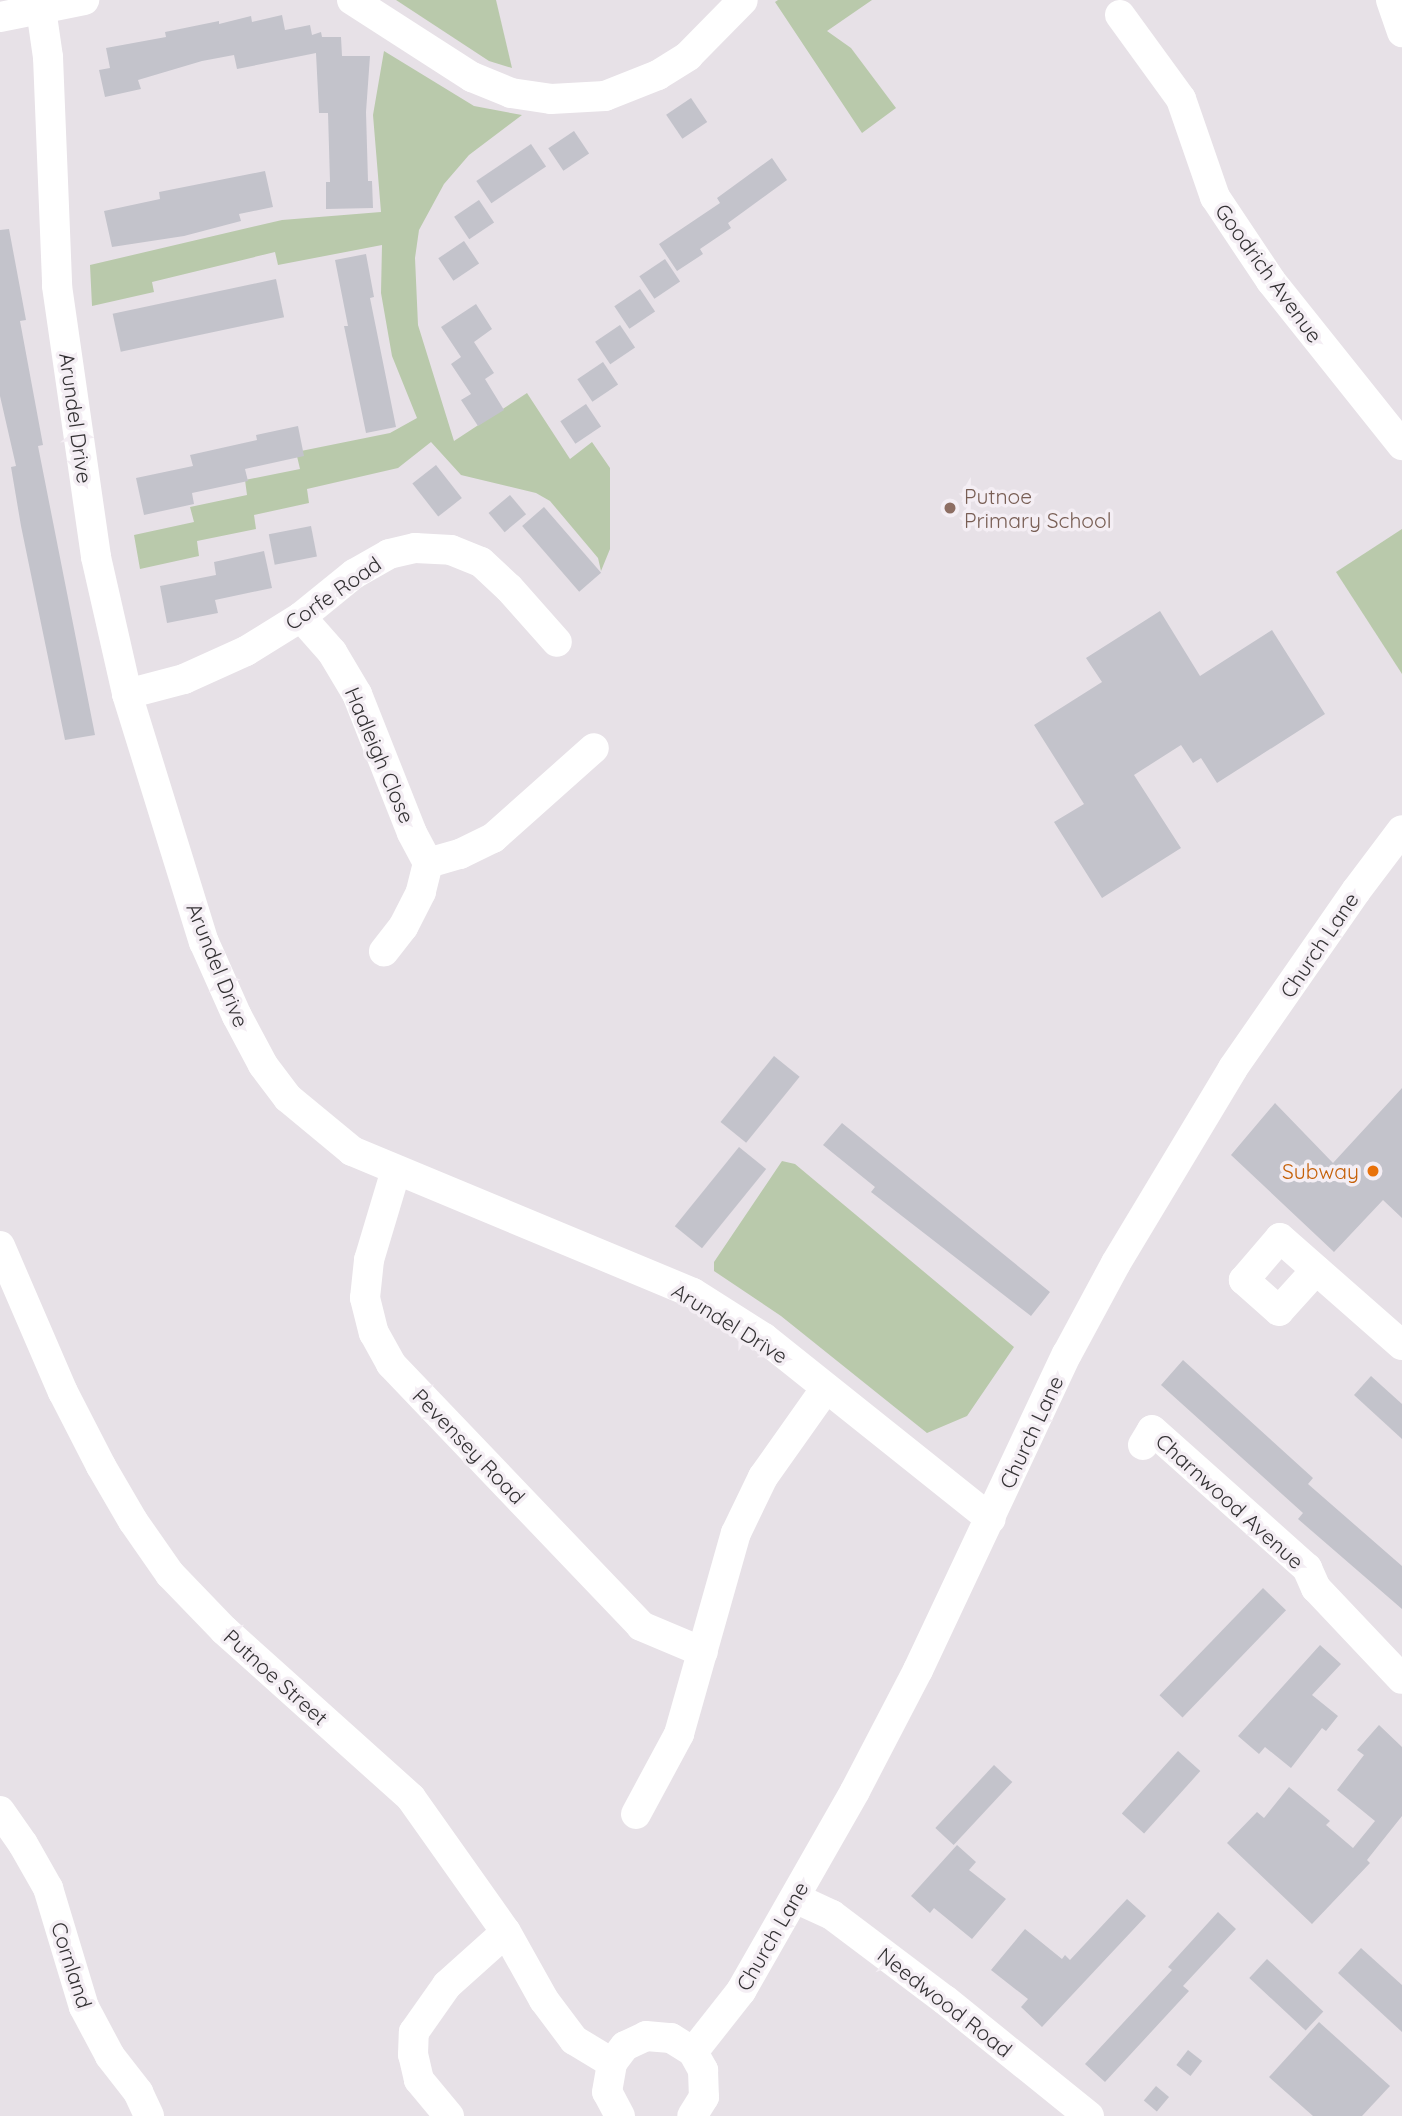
<!DOCTYPE html>
<style>
body{margin:0}
#map{position:relative;width:1402px;height:2116px;overflow:hidden;background:#e7e1e7;font-family:Quicksand,sans-serif}
div>[style]{position:absolute}
[style*='--x']{left:calc(var(--x)*1px);top:calc(var(--y)*1px);width:calc(var(--w)*1px);rotate:calc(var(--a)*1deg)}
.green>*{inset:0;background:#b9c9ab}
.building>*{inset:0;background:#c3c3cb;transform-origin:0 0}
.minor>*{height:30px;margin:-15px;padding:0 15px;transform-origin:15px;border-radius:15px;background:#fff}
.dots>*{width:19px;height:19px;translate:-50% -50%;box-sizing:border-box;border:4px solid #f4eef4;border-radius:50%}
span{translate:-50% -50%;white-space:nowrap;text-align:center;line-height:1.15;-webkit-text-stroke:7px #f4eef4;paint-order:stroke}
.street-label{font-size:21px;color:#343234}
.education-label{font-size:21px;color:#785e54}
.left{translate:0 -50%;text-align:left}
.food-label{font-size:21px;color:#c56008}
.right{translate:-100% -50%;text-align:right}
</style>
<div id="map">
<div class="green">
<div style="clip-path:polygon(396px 0,496px 0,512px 68px,489px 61px)"></div>
<div style="clip-path:polygon(778px 0,872px 0,827px 31px,851px 48px,896px 108px,862px 133px,775px 2px)"></div>
<div style="clip-path:polygon(384px 51px,474px 106px,522px 115px,469px 155px,444px 184px,419px 230px,415px 258px,418px 325px,454px 441px,527px 393px,570px 459px,592px 442px,610px 468px,610px 549px,601px 571px,598px 558px,550px 501px,536px 493px,461px 475px,431px 442px,398px 468px,307px 489px,309px 503px,254px 515px,256px 529px,197px 541px,199px 556px,140px 569px,134px 535px,194px 522px,190px 507px,247px 495px,245px 480px,300px 469px,296px 452px,390px 433px,417px 418px,392px 356px,381px 293px,382px 245px,278px 265px,275px 252px,152px 282px,154px 292px,92px 306px,90px 265px,282px 220px,381px 212px,373px 115px)"></div>
<div style="clip-path:polygon(1402px 529px,1402px 674px,1336px 572px)"></div>
<div style="clip-path:polygon(782px 1161px,795px 1164px,1014px 1347px,967px 1416px,927px 1433px,781px 1316px,714px 1271px,714px 1262px)"></div>
</div>
<div class="building">
<div style="clip-path:polygon(282px 15px,285px 30px,310px 25px,312px 35px,321px 32px,322px 37px,341px 37px,342px 56px,370px 56px,366px 112px,368px 181px,372px 181px,373px 208px,326px 209px,326px 182px,330px 182px,328px 113px,319px 113px,316px 53px,237px 69px,234px 55px,202px 61px,138px 80px,141px 89px,105px 97px,99px 70px,110px 68px,106px 48px,166px 37px,165px 32px,219px 21px,219px 24px,251px 16px,252px 22px)"></div>
<div style="left:691px;top:98px;width:29px;height:30px;rotate:56deg"></div>
<div style="left:574px;top:131px;width:27px;height:31px;rotate:56deg"></div>
<div style="left:531px;top:144px;width:27px;height:66px;rotate:56deg"></div>
<div style="clip-path:polygon(772px 158px,787px 180px,728px 223px,731px 228px,700px 249px,703px 254px,677px 271px,659px 244px,720px 203px,717px 198px)"></div>
<div style="clip-path:polygon(265px 171px,273px 207px,239px 214px,241px 221px,184px 236px,112px 247px,104px 211px,160px 199px,159px 192px)"></div>
<div style="left:479px;top:200px;width:27px;height:30px;rotate:56deg"></div>
<div style="clip-path:polygon(9px 229px,26px 320px,20px 321px,43px 445px,38px 446px,95px 735px,65px 740px,21px 526px,11px 467px,16px 466px,0 396px,0 230px)"></div>
<div style="left:464px;top:241px;width:27px;height:31px;rotate:56deg"></div>
<div style="clip-path:polygon(366px 254px,374px 297px,370px 298px,396px 427px,366px 433px,344px 326px,348px 326px,335px 260px)"></div>
<div style="left:665px;top:259px;width:27px;height:31px;rotate:56deg"></div>
<div style="left:276px;top:279px;width:39px;height:167px;rotate:78deg"></div>
<div style="left:640px;top:289px;width:27px;height:31px;rotate:56deg"></div>
<div style="clip-path:polygon(476px 304px,492px 329px,474px 342px,494px 373px,485px 379px,504px 410px,478px 426px,461px 400px,471px 394px,451px 364px,461px 357px,441px 327px)"></div>
<div style="left:620px;top:325px;width:27px;height:30px;rotate:56deg"></div>
<div style="left:603px;top:362px;width:27px;height:31px;rotate:56deg"></div>
<div style="left:586px;top:404px;width:27px;height:31px;rotate:56deg"></div>
<div style="clip-path:polygon(298px 426px,304px 456px,245px 469px,248px 481px,192px 493px,194px 504px,144px 515px,136px 478px,193px 466px,190px 455px,257px 440px,256px 435px)"></div>
<div style="left:436px;top:465px;width:42px;height:30px;rotate:52deg"></div>
<div style="left:510px;top:495px;width:25px;height:28px;rotate:50deg"></div>
<div style="left:544px;top:507px;width:87px;height:29px;rotate:49deg"></div>
<div style="left:311px;top:526px;width:31px;height:43px;rotate:79deg"></div>
<div style="clip-path:polygon(264px 551px,272px 588px,215px 600px,218px 613px,167px 623px,160px 586px,216px 575px,214px 562px)"></div>
<div style="clip-path:polygon(1160px 611px,1200px 676px,1272px 630px,1325px 714px,1217px 783px,1201px 758px,1193px 763px,1181px 745px,1134px 775px,1181px 848px,1102px 898px,1054px 822px,1084px 804px,1034px 725px,1102px 682px,1086px 658px)"></div>
<div style="left:774px;top:1056px;width:33px;height:85px;rotate:39deg"></div>
<div style="clip-path:polygon(1402px 1088px,1402px 1218px,1383px 1200px,1334px 1252px,1231px 1155px,1275px 1103px,1333px 1163px)"></div>
<div style="clip-path:polygon(842px 1123px,1050px 1292px,1031px 1316px,871px 1192px,875px 1187px,823px 1145px)"></div>
<div style="left:739px;top:1147px;width:35px;height:102px;rotate:39deg"></div>
<div style="clip-path:polygon(1183px 1360px,1313px 1478px,1308px 1484px,1402px 1566px,1402px 1609px,1298px 1519px,1303px 1513px,1161px 1385px)"></div>
<div style="clip-path:polygon(1371px 1376px,1402px 1404px,1402px 1439px,1354px 1395px)"></div>
<div style="left:1263px;top:1588px;width:32px;height:149px;rotate:44deg"></div>
<div style="clip-path:polygon(1320px 1645px,1341px 1664px,1312px 1695px,1338px 1716px,1326px 1731px,1322px 1728px,1291px 1768px,1265px 1747px,1259px 1754px,1238px 1736px)"></div>
<div style="clip-path:polygon(1379px 1725px,1402px 1747px,1402px 1816px,1367px 1860px,1370px 1863px,1312px 1924px,1227px 1843px,1257px 1812px,1264px 1818px,1289px 1787px,1330px 1821px,1326px 1825px,1353px 1848px,1375px 1821px,1337px 1790px,1364px 1755px,1357px 1750px)"></div>
<div style="left:1178px;top:1751px;width:30px;height:84px;rotate:42deg"></div>
<div style="left:994px;top:1765px;width:25px;height:86px;rotate:43deg"></div>
<div style="clip-path:polygon(957px 1845px,976px 1862px,969px 1870px,1006px 1899px,972px 1939px,934px 1908px,930px 1913px,911px 1896px)"></div>
<div style="clip-path:polygon(1127px 1899px,1146px 1916px,1042px 2027px,1021px 2007px,1028px 1999px,991px 1970px,1025px 1929px,1062px 1959px,1065px 1955px,1070px 1960px)"></div>
<div style="clip-path:polygon(1218px 1912px,1236px 1929px,1183px 1986px,1189px 1991px,1105px 2082px,1085px 2064px,1172px 1970px,1168px 1967px)"></div>
<div style="clip-path:polygon(1361px 1948px,1402px 1985px,1402px 2032px,1338px 1973px)"></div>
<div style="left:1267px;top:1959px;width:77px;height:26px;rotate:43deg"></div>
<div style="clip-path:polygon(1319px 2022px,1390px 2086px,1362px 2116px,1313px 2116px,1269px 2077px)"></div>
<div style="left:1188px;top:2050px;width:18px;height:19px;rotate:38deg"></div>
<div style="left:1156px;top:2086px;width:17px;height:19px;rotate:40deg"></div>
</div>
<div class="minor">
<div style="--x:352;--y:0;--w:143;--a:32.7"></div>
<div style="--x:472;--y:77;--w:42;--a:22.3"></div>
<div style="--x:511;--y:93;--w:40;--a:8.5"></div>
<div style="--x:551;--y:99;--w:54;--a:-3.2"></div>
<div style="--x:605;--y:96;--w:57;--a:-21.6"></div>
<div style="--x:658;--y:75;--w:36;--a:-32"></div>
<div style="--x:688;--y:56;--w:78;--a:-45.5"></div>
<div style="--x:1391;--y:0;--w:34;--a:71"></div>
<div style="--x:41;--y:9;--w:49;--a:81.7"></div>
<div style="--x:48;--y:57;--w:229;--a:87.7"></div>
<div style="--x:57;--y:286;--w:274;--a:81.8"></div>
<div style="--x:96;--y:557;--w:140;--a:77.2"></div>
<div style="--x:127;--y:694;--w:260;--a:72.8"></div>
<div style="--x:204;--y:942;--w:81;--a:66"></div>
<div style="--x:237;--y:1016;--w:55;--a:62"></div>
<div style="--x:263;--y:1065;--w:41;--a:52.9"></div>
<div style="--x:288;--y:1098;--w:83;--a:39.6"></div>
<div style="--x:352;--y:1151;--w:369;--a:22.6"></div>
<div style="--x:693;--y:1293;--w:84;--a:32.4"></div>
<div style="--x:764;--y:1338;--w:290;--a:38.6"></div>
<div style="--x:1120;--y:15;--w:104;--a:54"></div>
<div style="--x:1181;--y:99;--w:104;--a:70.9"></div>
<div style="--x:1215;--y:197;--w:101;--a:56.3"></div>
<div style="--x:1271;--y:281;--w:210;--a:51.4"></div>
<div style="--x:0;--y:17;--w:86;--a:-11.4"></div>
<div style="--x:301;--y:617;--w:47;--a:48.5"></div>
<div style="--x:332;--y:652;--w:49;--a:59.2"></div>
<div style="--x:357;--y:694;--w:149;--a:68.4"></div>
<div style="--x:412;--y:833;--w:34;--a:62"></div>
<div style="--x:428;--y:863;--w:30;--a:104"></div>
<div style="--x:421;--y:892;--w:39;--a:117"></div>
<div style="--x:403;--y:927;--w:31;--a:128"></div>
<div style="--x:127;--y:694;--w:59;--a:-14.7"></div>
<div style="--x:184;--y:679;--w:68;--a:-24.3"></div>
<div style="--x:246;--y:651;--w:65;--a:-31.7"></div>
<div style="--x:301;--y:617;--w:68;--a:-39.1"></div>
<div style="--x:354;--y:574;--w:40;--a:-29.7"></div>
<div style="--x:389;--y:554;--w:27;--a:-13"></div>
<div style="--x:415;--y:548;--w:36;--a:3"></div>
<div style="--x:451;--y:550;--w:32;--a:22"></div>
<div style="--x:481;--y:562;--w:38;--a:43"></div>
<div style="--x:509;--y:588;--w:72;--a:48.4"></div>
<div style="--x:428;--y:863;--w:33;--a:-16"></div>
<div style="--x:460;--y:854;--w:37;--a:-26"></div>
<div style="--x:493;--y:838;--w:135;--a:-41.7"></div>
<div style="--x:396;--y:1170;--w:94;--a:106.7"></div>
<div style="--x:369;--y:1260;--w:38;--a:96"></div>
<div style="--x:365;--y:1298;--w:36;--a:76"></div>
<div style="--x:374;--y:1333;--w:35;--a:61"></div>
<div style="--x:391;--y:1364;--w:362;--a:46.3"></div>
<div style="--x:641;--y:1626;--w:67;--a:22.8"></div>
<div style="--x:0;--y:1246;--w:159;--a:66.7"></div>
<div style="--x:63;--y:1392;--w:83;--a:62.8"></div>
<div style="--x:101;--y:1466;--w:64;--a:59.8"></div>
<div style="--x:133;--y:1521;--w:65;--a:55.1"></div>
<div style="--x:170;--y:1574;--w:78;--a:46"></div>
<div style="--x:224;--y:1630;--w:251;--a:41.9"></div>
<div style="--x:411;--y:1798;--w:164;--a:54.7"></div>
<div style="--x:506;--y:1932;--w:78;--a:60.8"></div>
<div style="--x:544;--y:2000;--w:50;--a:53.1"></div>
<div style="--x:574;--y:2040;--w:44;--a:31.2"></div>
<div style="--x:1316;--y:1270;--w:55;--a:132.1"></div>
<div style="--x:1279;--y:1311;--w:47;--a:-138.5"></div>
<div style="--x:1244;--y:1280;--w:55;--a:-49.4"></div>
<div style="--x:1280;--y:1238;--w:162;--a:41.3"></div>
<div style="--x:1143;--y:1445;--w:17;--a:-59"></div>
<div style="--x:1152;--y:1430;--w:208;--a:41.7"></div>
<div style="--x:1307;--y:1568;--w:22;--a:66"></div>
<div style="--x:1316;--y:1588;--w:125;--a:46.6"></div>
<div style="--x:0;--y:1811;--w:40;--a:55.1"></div>
<div style="--x:23;--y:1844;--w:51;--a:60.4"></div>
<div style="--x:48;--y:1888;--w:124;--a:73.2"></div>
<div style="--x:84;--y:2007;--w:55;--a:62"></div>
<div style="--x:110;--y:2056;--w:46;--a:52.1"></div>
<div style="--x:138;--y:2092;--w:26;--a:65"></div>
<div style="--x:636;--y:1814;--w:91;--a:-61.7"></div>
<div style="--x:679;--y:1734;--w:209;--a:-74.2"></div>
<div style="--x:736;--y:1533;--w:62;--a:-64.3"></div>
<div style="--x:763;--y:1477;--w:109;--a:-54.7"></div>
<div style="--x:795;--y:1898;--w:41;--a:24.7"></div>
<div style="--x:832;--y:1915;--w:141;--a:37"></div>
<div style="--x:945;--y:2000;--w:185;--a:38.9"></div>
<div style="--x:693;--y:2052;--w:78;--a:-51.8"></div>
<div style="--x:741;--y:1991;--w:230;--a:-60.3"></div>
<div style="--x:855;--y:1791;--w:136;--a:-62.5"></div>
<div style="--x:918;--y:1670;--w:349;--a:-64.8"></div>
<div style="--x:1067;--y:1354;--w:103;--a:-61.7"></div>
<div style="--x:1116;--y:1263;--w:227;--a:-59"></div>
<div style="--x:1233;--y:1068;--w:216;--a:-55.2"></div>
<div style="--x:1356;--y:891;--w:76;--a:-53"></div>
<div style="--x:449;--y:2116;--w:47;--a:-129.8"></div>
<div style="--x:419;--y:2080;--w:26;--a:-103"></div>
<div style="--x:413;--y:2055;--w:23;--a:-88"></div>
<div style="--x:414;--y:2032;--w:57;--a:-54.9"></div>
<div style="--x:447;--y:1985;--w:79;--a:-41.9"></div>
<div style="--x:620;--y:2116;--w:27;--a:-118"></div>
<div style="--x:607;--y:2092;--w:29;--a:-80"></div>
<div style="--x:612;--y:2063;--w:21;--a:-53"></div>
<div style="--x:625;--y:2046;--w:23;--a:-25"></div>
<div style="--x:646;--y:2036;--w:25;--a:5"></div>
<div style="--x:671;--y:2038;--w:26;--a:32"></div>
<div style="--x:693;--y:2052;--w:21;--a:61"></div>
<div style="--x:703;--y:2070;--w:27;--a:88"></div>
<div style="--x:704;--y:2097;--w:22;--a:122"></div>
</div>
<div class="dots">
<div style="left:950px;top:508px;background:#8d6e63"></div>
<div style="left:1373px;top:1171px;background:#e8710a"></div>
</div>
<div class="street-label">
<span style="left:1269px;top:273px;rotate:54deg">Goodrich Avenue</span>
<span style="left:76px;top:418px;rotate:82deg">Arundel Drive</span>
<span style="left:333px;top:593px;rotate:-35deg">Corfe Road</span>
<span style="left:380px;top:755px;rotate:67deg">Hadleigh Close</span>
<span style="left:1319px;top:945px;rotate:-56deg">Church Lane</span>
<span style="left:218px;top:965px;rotate:68deg">Arundel Drive</span>
<span style="left:730px;top:1323px;rotate:32deg">Arundel Drive</span>
<span style="left:1031px;top:1432px;rotate:-65deg">Church Lane</span>
<span style="left:469px;top:1446px;rotate:46deg">Pevensey Road</span>
<span style="left:1230px;top:1501px;rotate:42deg">Charnwood Avenue</span>
<span style="left:276px;top:1677px;rotate:42deg">Putnoe Street</span>
<span style="left:772px;top:1936px;rotate:-60deg">Church Lane</span>
<span style="left:72px;top:1965px;rotate:72deg">Cornland</span>
<span style="left:945px;top:2002px;rotate:38deg">Needwood Road</span>
</div>
<div class="education-label">
<span class="left" style="left:964px;top:508px">Putnoe<br>Primary School</span>
</div>
<div class="food-label">
<span class="right" style="left:1359px;top:1171px">Subway</span>
</div>
</div>
